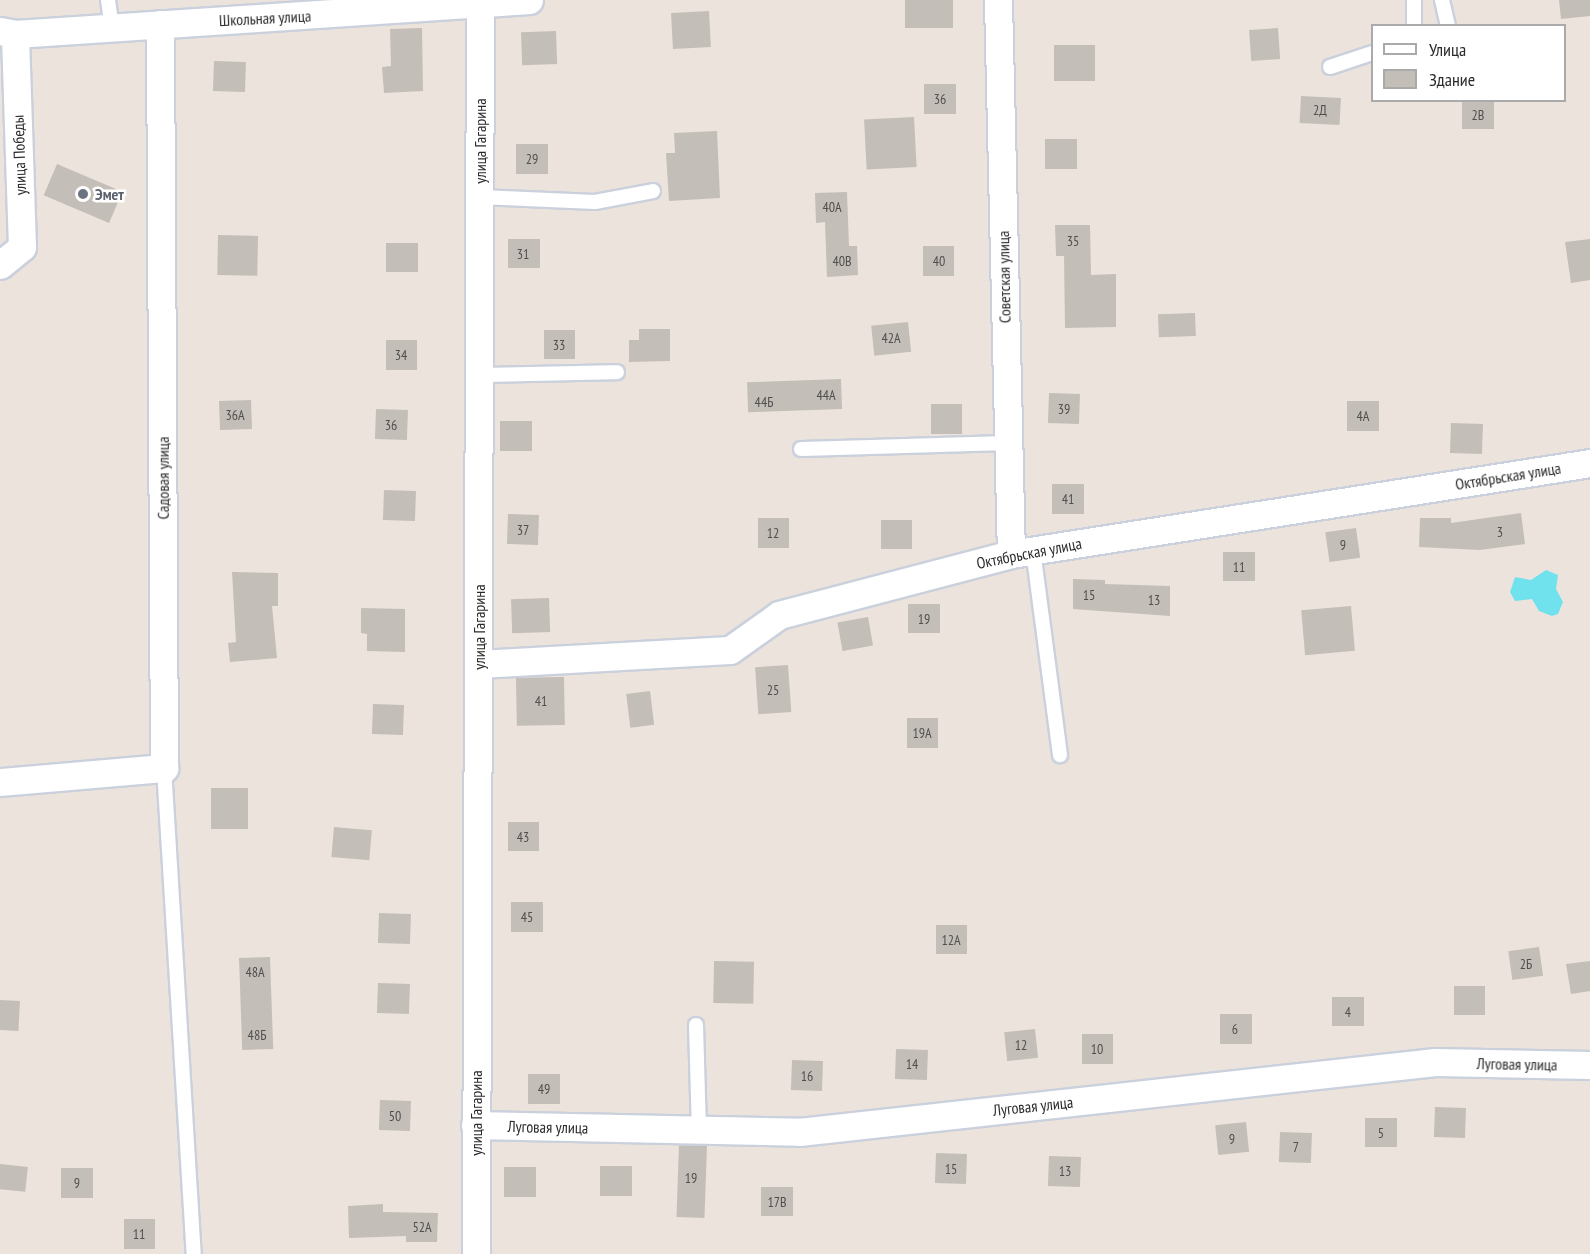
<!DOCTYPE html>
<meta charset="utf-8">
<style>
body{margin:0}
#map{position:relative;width:1590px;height:1254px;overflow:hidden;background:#ece3dc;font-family:"PT Sans Narrow",sans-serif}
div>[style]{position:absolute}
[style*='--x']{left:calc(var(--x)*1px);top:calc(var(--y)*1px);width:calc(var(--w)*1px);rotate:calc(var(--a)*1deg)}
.water>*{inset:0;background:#70e2ee}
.building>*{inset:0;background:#c4beb8;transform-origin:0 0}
.roads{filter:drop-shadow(2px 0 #cad1dc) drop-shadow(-2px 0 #cad1dc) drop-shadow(0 2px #cad1dc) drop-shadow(0 -2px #cad1dc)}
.lane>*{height:14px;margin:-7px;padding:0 7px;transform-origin:7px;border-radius:7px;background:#fff}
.street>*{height:27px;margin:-13.5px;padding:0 13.5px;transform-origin:13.5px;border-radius:13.5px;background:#fff}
.dots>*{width:16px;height:16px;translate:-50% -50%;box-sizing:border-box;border:3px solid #fff;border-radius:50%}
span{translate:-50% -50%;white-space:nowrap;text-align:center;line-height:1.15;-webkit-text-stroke:5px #fff;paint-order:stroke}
.number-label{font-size:14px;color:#504f4e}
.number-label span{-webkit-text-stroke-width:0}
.street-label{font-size:16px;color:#2a2a2a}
.worship-label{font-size:16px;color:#5b616d;font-weight:700}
.left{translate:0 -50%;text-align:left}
.legend{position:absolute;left:1371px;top:24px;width:195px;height:78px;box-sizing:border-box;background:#fff;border:2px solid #aaa;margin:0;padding:8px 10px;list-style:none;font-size:18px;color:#2a2a2a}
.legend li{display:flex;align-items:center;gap:12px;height:30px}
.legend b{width:30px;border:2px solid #aaa}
</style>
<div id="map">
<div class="water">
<div style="clip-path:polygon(1546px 570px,1558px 575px,1556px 589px,1563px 602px,1558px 614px,1552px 616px,1539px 611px,1532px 599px,1515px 601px,1510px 592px,1515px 577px,1531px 580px)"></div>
</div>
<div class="building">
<div style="left:905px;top:0;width:48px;height:28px"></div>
<div style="clip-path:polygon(1559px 0,1590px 0,1590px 16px,1561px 19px)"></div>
<div style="left:709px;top:11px;width:36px;height:38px;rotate:87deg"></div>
<div style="clip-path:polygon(422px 28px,423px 91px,384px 93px,382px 67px,391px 66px,390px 29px)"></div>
<div style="left:1278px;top:28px;width:31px;height:29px;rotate:86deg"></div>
<div style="left:556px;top:31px;width:33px;height:35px;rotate:88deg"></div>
<div style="left:1095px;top:45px;width:36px;height:41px;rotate:90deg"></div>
<div style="left:214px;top:61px;width:32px;height:30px;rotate:2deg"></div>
<div style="left:924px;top:84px;width:32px;height:30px"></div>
<div style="left:1301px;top:96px;width:40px;height:27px;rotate:3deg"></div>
<div style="left:1462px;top:100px;width:32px;height:29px"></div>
<div style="left:914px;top:117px;width:50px;height:50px;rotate:87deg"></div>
<div style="clip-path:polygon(717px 131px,720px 198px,669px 201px,666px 153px,675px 153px,674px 133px)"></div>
<div style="left:1077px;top:139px;width:30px;height:32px;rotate:90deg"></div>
<div style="left:548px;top:144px;width:30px;height:32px;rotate:90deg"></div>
<div style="left:57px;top:164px;width:71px;height:34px;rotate:23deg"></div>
<div style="clip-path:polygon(847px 192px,849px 246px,857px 246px,858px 275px,827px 277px,825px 222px,816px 223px,815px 193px)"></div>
<div style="clip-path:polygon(1055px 225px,1090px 225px,1091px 275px,1116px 274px,1116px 327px,1065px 328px,1064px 256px,1056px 256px)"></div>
<div style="left:218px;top:235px;width:40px;height:40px;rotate:1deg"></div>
<div style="left:508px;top:239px;width:32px;height:29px"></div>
<div style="clip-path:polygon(1590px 239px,1590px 280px,1571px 283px,1565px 242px)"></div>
<div style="left:386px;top:243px;width:32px;height:29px"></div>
<div style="left:923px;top:246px;width:31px;height:30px"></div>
<div style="left:1195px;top:313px;width:23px;height:37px;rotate:88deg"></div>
<div style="left:908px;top:322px;width:30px;height:37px;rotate:84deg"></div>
<div style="clip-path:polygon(639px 329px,670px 329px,670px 361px,629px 362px,629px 340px,639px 340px)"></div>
<div style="left:544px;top:330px;width:31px;height:29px"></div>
<div style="left:386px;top:340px;width:31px;height:30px"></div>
<div style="left:841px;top:379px;width:30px;height:94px;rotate:88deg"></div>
<div style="left:1049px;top:393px;width:31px;height:30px;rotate:2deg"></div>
<div style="left:251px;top:400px;width:29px;height:32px;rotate:88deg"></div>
<div style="left:1347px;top:401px;width:32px;height:30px"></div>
<div style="left:931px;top:404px;width:31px;height:30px"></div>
<div style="left:376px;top:409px;width:32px;height:30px;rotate:2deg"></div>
<div style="left:500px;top:421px;width:32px;height:30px"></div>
<div style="left:1451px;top:423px;width:32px;height:30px;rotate:2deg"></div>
<div style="left:1052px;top:484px;width:32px;height:30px"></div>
<div style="left:384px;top:490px;width:32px;height:30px;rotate:2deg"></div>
<div style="clip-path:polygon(1521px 513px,1525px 544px,1480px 550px,1419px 547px,1420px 518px,1451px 518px,1451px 523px)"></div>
<div style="left:508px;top:514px;width:31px;height:30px;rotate:2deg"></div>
<div style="left:758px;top:518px;width:31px;height:30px"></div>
<div style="left:881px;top:520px;width:31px;height:29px"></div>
<div style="left:1356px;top:528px;width:30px;height:31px;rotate:82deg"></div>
<div style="left:1223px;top:552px;width:32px;height:29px"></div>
<div style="clip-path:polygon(232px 572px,278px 573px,278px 606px,272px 606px,277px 658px,230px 662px,228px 643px,236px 642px)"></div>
<div style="clip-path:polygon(1073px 579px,1105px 580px,1105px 584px,1170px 586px,1170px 616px,1073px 609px)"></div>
<div style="left:549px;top:598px;width:34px;height:38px;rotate:88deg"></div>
<div style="left:908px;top:604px;width:32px;height:29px"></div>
<div style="left:1351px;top:606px;width:45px;height:50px;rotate:85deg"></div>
<div style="clip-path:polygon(361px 608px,405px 609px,405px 652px,367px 651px,367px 634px,361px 633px)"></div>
<div style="left:868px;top:617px;width:29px;height:31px;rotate:80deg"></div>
<div style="left:788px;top:665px;width:47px;height:33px;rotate:86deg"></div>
<div style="left:564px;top:677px;width:48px;height:48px;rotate:89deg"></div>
<div style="left:650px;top:691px;width:34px;height:24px;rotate:83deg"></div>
<div style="left:373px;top:704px;width:31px;height:30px;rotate:2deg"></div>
<div style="left:907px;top:718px;width:31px;height:30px"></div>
<div style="left:248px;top:788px;width:41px;height:37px;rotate:90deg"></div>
<div style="left:508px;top:822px;width:31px;height:29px"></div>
<div style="left:334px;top:827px;width:38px;height:30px;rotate:5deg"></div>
<div style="left:511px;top:902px;width:32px;height:30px"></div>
<div style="left:379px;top:913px;width:32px;height:30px;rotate:2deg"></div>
<div style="left:936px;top:925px;width:31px;height:29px"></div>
<div style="left:1539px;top:947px;width:29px;height:31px;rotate:82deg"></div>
<div style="left:270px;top:957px;width:92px;height:31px;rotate:88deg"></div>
<div style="left:714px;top:961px;width:40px;height:42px;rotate:1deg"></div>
<div style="clip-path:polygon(1590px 961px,1590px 991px,1571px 994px,1566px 964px)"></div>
<div style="left:378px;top:983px;width:32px;height:30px;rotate:2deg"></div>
<div style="left:1454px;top:986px;width:31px;height:29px"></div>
<div style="left:1332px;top:997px;width:32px;height:29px"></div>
<div style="left:0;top:1000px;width:20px;height:30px;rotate:3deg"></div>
<div style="left:1220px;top:1014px;width:32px;height:30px"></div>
<div style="left:1035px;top:1029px;width:29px;height:31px;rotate:84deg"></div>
<div style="left:1082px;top:1034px;width:31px;height:30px"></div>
<div style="left:896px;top:1049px;width:32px;height:30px;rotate:2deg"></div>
<div style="left:792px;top:1060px;width:31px;height:30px;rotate:2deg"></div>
<div style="left:528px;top:1074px;width:32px;height:30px"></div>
<div style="left:380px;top:1100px;width:31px;height:30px;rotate:2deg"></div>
<div style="left:1435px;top:1107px;width:31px;height:30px;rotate:2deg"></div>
<div style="left:1365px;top:1118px;width:32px;height:29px"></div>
<div style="left:1246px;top:1122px;width:30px;height:31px;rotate:84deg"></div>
<div style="left:1280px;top:1132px;width:32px;height:30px;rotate:2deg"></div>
<div style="left:679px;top:1145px;width:28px;height:72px;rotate:2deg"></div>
<div style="left:936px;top:1153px;width:31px;height:30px;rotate:2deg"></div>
<div style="left:1049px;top:1156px;width:32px;height:30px;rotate:2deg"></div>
<div style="left:0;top:1164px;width:28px;height:25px;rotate:6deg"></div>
<div style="left:600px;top:1166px;width:32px;height:30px"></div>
<div style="left:504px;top:1167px;width:32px;height:30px"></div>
<div style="left:93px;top:1168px;width:30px;height:32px;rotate:90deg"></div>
<div style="left:761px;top:1187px;width:32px;height:29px"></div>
<div style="clip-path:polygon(383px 1204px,383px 1212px,438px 1213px,437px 1242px,406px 1242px,406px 1236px,349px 1238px,348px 1206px)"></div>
<div style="left:124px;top:1219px;width:31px;height:30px"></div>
</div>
<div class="roads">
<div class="lane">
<div style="--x:108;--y:0;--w:27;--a:82"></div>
<div style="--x:1414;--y:0;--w:26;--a:90"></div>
<div style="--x:1442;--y:0;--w:27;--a:77"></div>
<div style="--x:1330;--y:67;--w:44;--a:-18.4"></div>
<div style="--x:480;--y:197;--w:115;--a:2.5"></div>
<div style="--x:595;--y:202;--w:59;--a:-10.7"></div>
<div style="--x:479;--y:375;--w:138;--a:-1.2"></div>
<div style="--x:801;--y:449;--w:207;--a:-1.7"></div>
<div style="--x:1033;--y:550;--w:207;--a:82.5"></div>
<div style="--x:164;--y:768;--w:487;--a:86.5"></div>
<div style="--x:696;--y:1025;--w:105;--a:88.4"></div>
</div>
<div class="street">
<div style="--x:998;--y:0;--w:554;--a:88.66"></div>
<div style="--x:0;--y:31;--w:15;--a:11"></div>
<div style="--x:15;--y:34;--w:515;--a:-3.78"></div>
<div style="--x:0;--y:265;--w:28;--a:-39"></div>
<div style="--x:22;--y:247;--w:213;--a:-91.9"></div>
<div style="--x:479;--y:664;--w:251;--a:-3.2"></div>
<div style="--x:730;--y:650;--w:60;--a:-35.5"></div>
<div style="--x:779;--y:615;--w:240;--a:-14.7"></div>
<div style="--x:1011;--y:554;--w:586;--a:-8.93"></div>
<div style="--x:0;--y:782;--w:165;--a:-4.9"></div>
<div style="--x:164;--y:768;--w:744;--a:-90.31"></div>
<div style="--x:475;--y:1125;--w:324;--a:1.2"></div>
<div style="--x:799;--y:1132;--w:640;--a:-6.28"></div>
<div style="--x:1435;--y:1062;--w:155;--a:1.1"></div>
<div style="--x:476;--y:1254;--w:1254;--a:-89.82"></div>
</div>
</div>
<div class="dots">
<div style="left:83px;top:194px;background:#6b7280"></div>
</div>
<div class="number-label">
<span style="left:940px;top:99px">36</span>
<span style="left:1320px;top:110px">2Д</span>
<span style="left:1478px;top:115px">2В</span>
<span style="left:532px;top:159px">29</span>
<span style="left:832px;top:207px">40А</span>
<span style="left:1073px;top:241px">35</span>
<span style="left:523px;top:254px">31</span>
<span style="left:842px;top:261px">40В</span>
<span style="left:939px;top:261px">40</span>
<span style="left:891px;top:338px">42А</span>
<span style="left:559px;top:345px">33</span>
<span style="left:401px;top:355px">34</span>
<span style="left:826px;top:395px">44А</span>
<span style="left:764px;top:402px">44Б</span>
<span style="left:1064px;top:409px">39</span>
<span style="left:235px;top:415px">36А</span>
<span style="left:1363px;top:416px">4А</span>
<span style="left:391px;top:425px">36</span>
<span style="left:1068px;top:499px">41</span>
<span style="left:523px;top:530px">37</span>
<span style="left:1500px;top:532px">3</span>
<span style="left:773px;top:533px">12</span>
<span style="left:1343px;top:545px">9</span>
<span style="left:1239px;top:567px">11</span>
<span style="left:1089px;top:595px">15</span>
<span style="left:1154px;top:600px">13</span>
<span style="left:924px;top:619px">19</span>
<span style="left:773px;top:690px">25</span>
<span style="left:541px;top:701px">41</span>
<span style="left:922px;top:733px">19А</span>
<span style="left:523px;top:837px">43</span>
<span style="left:527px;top:917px">45</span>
<span style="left:951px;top:940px">12А</span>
<span style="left:1526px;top:964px">2Б</span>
<span style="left:255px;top:972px">48А</span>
<span style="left:1348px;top:1012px">4</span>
<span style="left:1235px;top:1029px">6</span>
<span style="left:257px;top:1035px">48Б</span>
<span style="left:1021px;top:1045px">12</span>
<span style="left:1097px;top:1049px">10</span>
<span style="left:912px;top:1064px">14</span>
<span style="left:807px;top:1076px">16</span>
<span style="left:544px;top:1089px">49</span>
<span style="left:395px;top:1116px">50</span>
<span style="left:1381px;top:1133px">5</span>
<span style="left:1232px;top:1139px">9</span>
<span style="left:1296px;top:1147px">7</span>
<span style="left:951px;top:1169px">15</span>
<span style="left:1065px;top:1171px">13</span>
<span style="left:691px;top:1178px">19</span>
<span style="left:77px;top:1183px">9</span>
<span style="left:777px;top:1202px">17В</span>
<span style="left:422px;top:1227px">52А</span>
<span style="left:139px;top:1234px">11</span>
</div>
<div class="street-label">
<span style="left:265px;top:18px;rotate:-3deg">Школьная улица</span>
<span style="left:480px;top:141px;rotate:-90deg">улица Гагарина</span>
<span style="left:19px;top:155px;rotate:-92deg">улица Победы</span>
<span style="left:1004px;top:277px;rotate:-91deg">Советская улица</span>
<span style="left:1508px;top:476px;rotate:-9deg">Октябрьская улица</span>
<span style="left:163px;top:478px;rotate:-90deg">Садовая улица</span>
<span style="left:1029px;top:553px;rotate:-11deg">Октябрьская улица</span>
<span style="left:479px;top:627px;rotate:-90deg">улица Гагарина</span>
<span style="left:1517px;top:1064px;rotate:1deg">Луговая улица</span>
<span style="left:1033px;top:1106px;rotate:-6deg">Луговая улица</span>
<span style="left:476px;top:1113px;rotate:-90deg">улица Гагарина</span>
<span style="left:548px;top:1127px;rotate:1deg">Луговая улица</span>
</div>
<div class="worship-label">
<span class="left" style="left:95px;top:194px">Эмет</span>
</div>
<ul class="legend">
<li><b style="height:8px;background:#fff"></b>Улица</li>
<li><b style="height:16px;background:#c4beb8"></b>Здание</li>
</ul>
</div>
